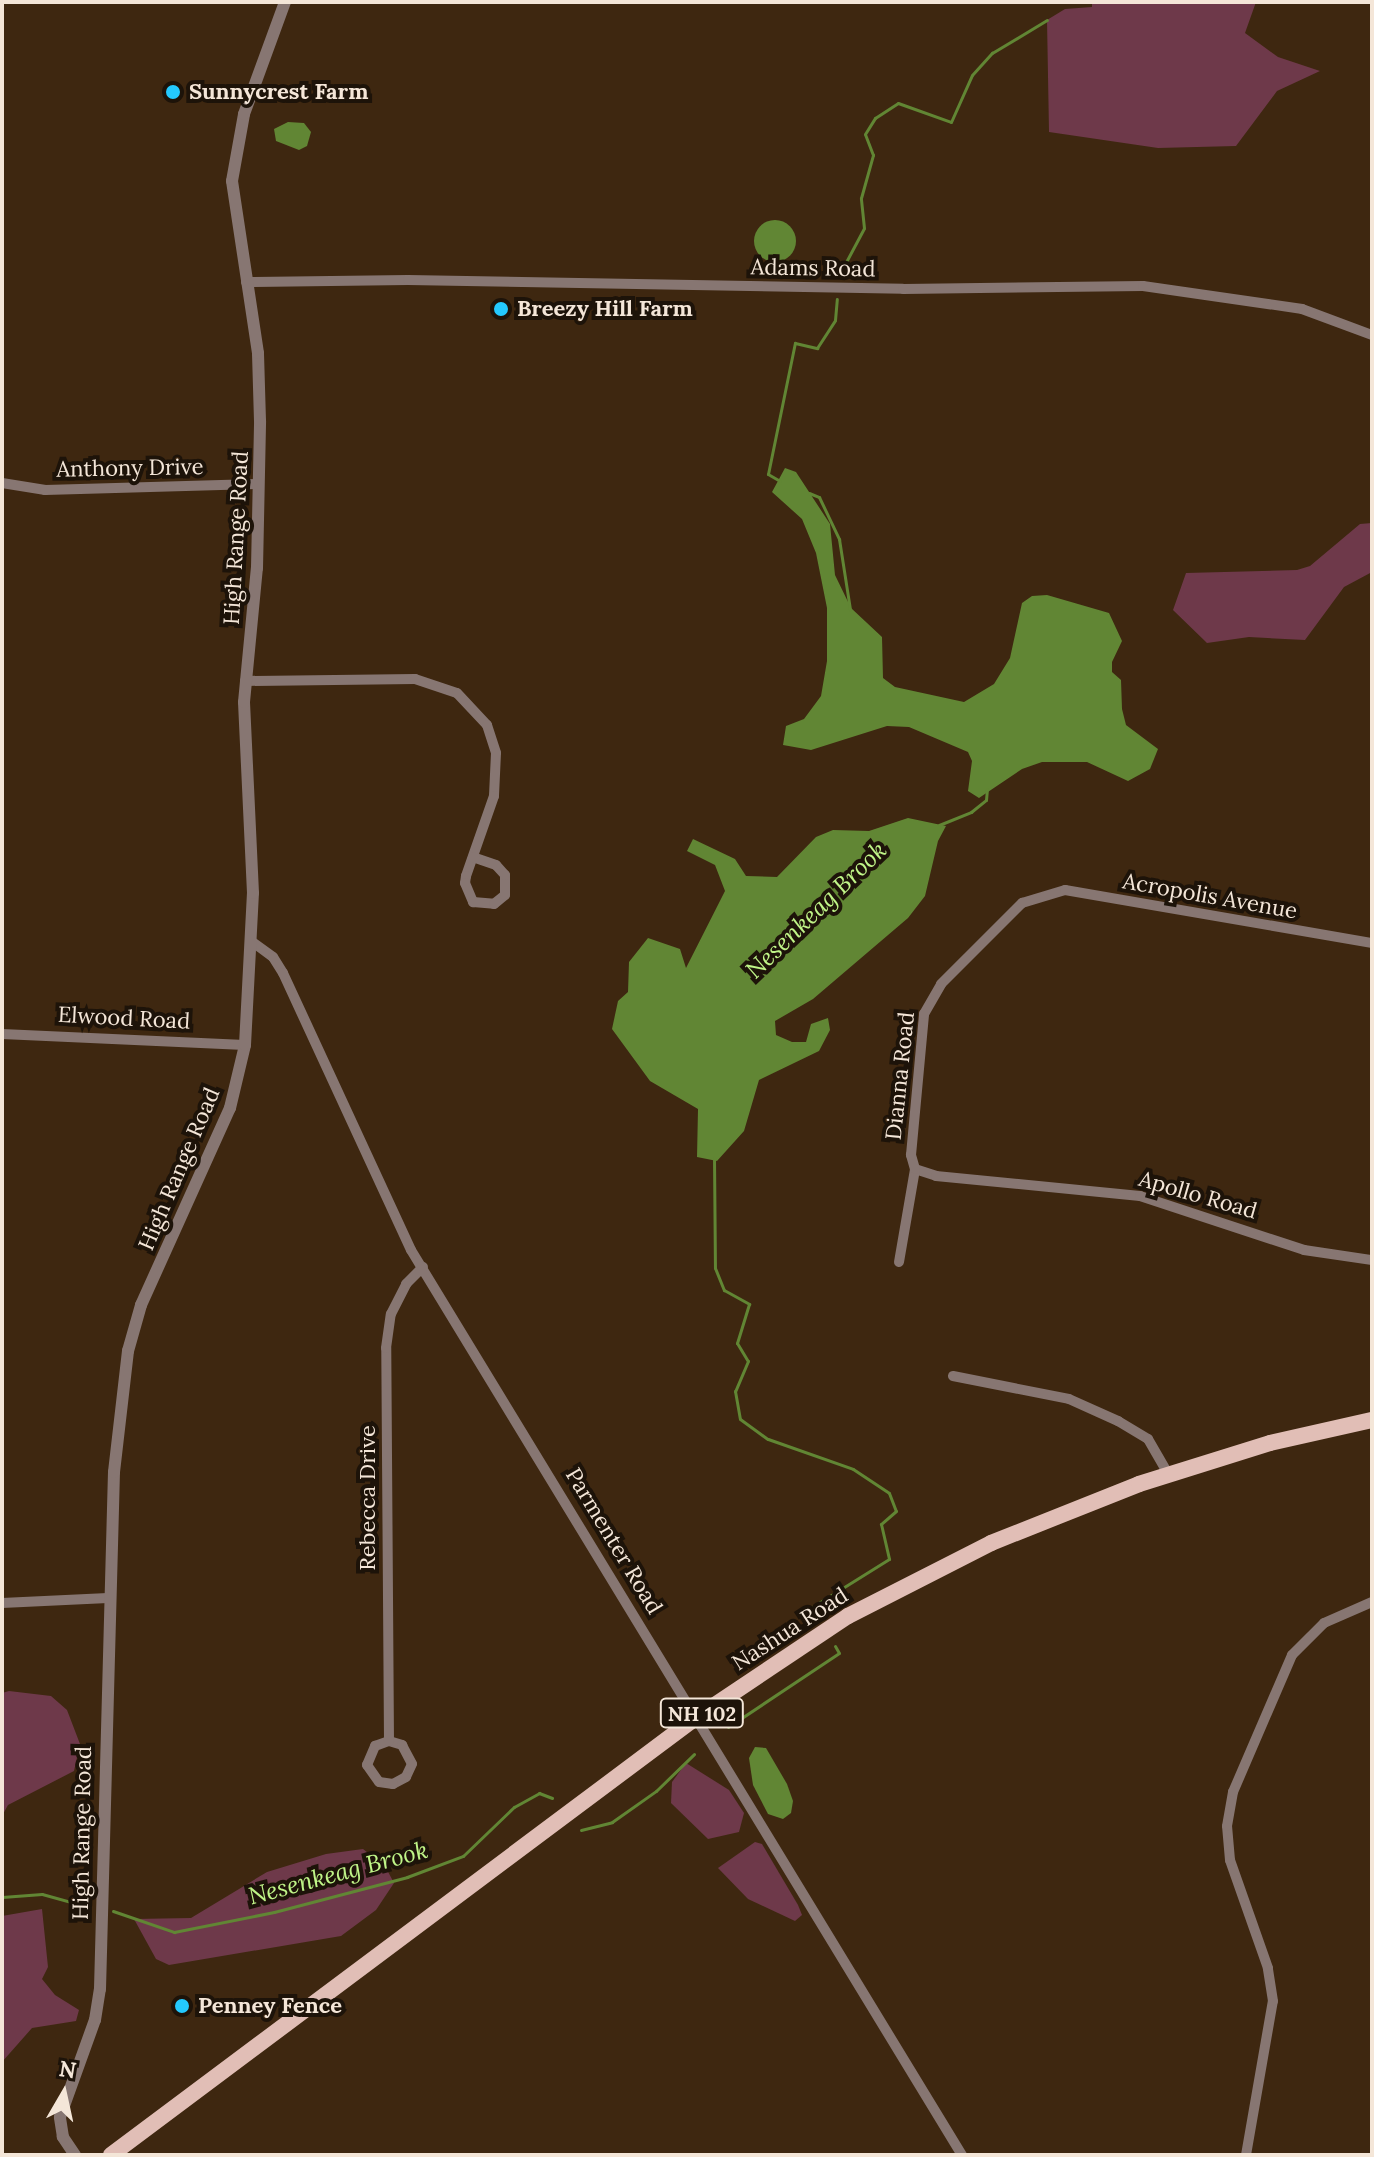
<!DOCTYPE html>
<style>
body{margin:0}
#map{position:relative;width:1374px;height:2157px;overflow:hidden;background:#3e2710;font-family:Lora,serif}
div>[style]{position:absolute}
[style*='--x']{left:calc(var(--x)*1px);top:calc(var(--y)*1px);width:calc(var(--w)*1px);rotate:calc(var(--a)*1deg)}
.green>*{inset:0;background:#6e394a}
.water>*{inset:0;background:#618634}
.round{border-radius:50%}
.stream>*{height:3px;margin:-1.5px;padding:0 1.5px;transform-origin:1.5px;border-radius:1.5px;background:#618634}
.minor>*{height:10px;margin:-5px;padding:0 5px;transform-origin:5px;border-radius:5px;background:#877672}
.tertiary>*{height:12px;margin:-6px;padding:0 6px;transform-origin:6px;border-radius:6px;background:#877672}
.primary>*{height:16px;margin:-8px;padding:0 8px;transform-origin:8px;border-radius:8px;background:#e1beb6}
.dots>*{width:22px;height:22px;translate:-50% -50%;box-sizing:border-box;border:4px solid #1d1309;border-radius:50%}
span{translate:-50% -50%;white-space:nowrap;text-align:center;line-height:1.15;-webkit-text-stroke:8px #1d1309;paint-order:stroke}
.shield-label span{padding:2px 6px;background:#1d1309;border:2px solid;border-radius:6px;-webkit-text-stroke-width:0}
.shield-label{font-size:20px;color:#f4e6d8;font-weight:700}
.poi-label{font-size:22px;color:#f4e6d8;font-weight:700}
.left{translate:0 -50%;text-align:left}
.street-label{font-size:22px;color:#f4e6d8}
.water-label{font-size:24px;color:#c0f588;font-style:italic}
.frame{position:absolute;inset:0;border:4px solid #f4e6d8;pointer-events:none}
.north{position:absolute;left:24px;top:2053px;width:80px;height:80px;-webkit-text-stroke:6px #1d1309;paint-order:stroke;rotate:9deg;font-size:22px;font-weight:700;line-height:32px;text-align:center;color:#f4e6d8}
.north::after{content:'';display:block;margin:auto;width:28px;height:36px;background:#f4e6d8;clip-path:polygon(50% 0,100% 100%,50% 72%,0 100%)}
</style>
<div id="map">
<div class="green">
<div style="clip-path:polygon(1092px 2px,1256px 2px,1245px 33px,1278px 57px,1320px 71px,1277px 91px,1236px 146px,1158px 148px,1049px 132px,1047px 20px,1065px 9px,1092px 7px)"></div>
<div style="clip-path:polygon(1372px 523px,1372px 572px,1344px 587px,1305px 640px,1249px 637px,1207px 643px,1173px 610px,1186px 573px,1297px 570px,1310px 566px,1360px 524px)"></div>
<div style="clip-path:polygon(9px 1691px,51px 1696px,67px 1710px,80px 1744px,74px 1771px,8px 1805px,2px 1816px,2px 1693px)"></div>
<div style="clip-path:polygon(686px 1763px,729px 1790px,744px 1813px,739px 1832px,708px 1839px,671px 1803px,672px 1782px)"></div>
<div style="clip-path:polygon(755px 1842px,762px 1844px,798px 1905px,802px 1915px,795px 1921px,748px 1899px,718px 1868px)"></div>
<div style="clip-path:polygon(363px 1849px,385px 1866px,394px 1883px,376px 1910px,341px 1936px,169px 1965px,156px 1959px,134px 1919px,191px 1918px,267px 1872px,326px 1854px)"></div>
<div style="clip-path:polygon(42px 1909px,48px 1967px,42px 1979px,55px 1995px,79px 2010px,76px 2021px,32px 2028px,2px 2062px,2px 1916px)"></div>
</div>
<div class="water">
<div style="clip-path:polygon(288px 122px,304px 123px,311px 132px,307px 146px,299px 150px,276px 141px,274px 129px)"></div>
<div class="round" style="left:754px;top:220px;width:42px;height:42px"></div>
<div style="clip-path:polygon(785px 468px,796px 472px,830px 524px,835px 575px,851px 608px,882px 637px,883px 678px,895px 687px,964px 702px,994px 684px,1010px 658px,1022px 603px,1032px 596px,1047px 595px,1109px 613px,1122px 641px,1112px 662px,1112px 672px,1121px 680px,1122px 709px,1126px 725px,1158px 749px,1150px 769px,1128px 781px,1087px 762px,1042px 762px,1022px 769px,979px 798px,968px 791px,972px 761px,968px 752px,909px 727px,887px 726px,811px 750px,783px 745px,786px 726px,804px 719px,821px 696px,827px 661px,827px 608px,816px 553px,802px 519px,772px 492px)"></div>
<div style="clip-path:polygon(908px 818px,946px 826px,938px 841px,925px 896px,908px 918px,813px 999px,775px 1021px,776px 1035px,792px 1042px,806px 1042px,811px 1024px,828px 1018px,830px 1030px,819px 1051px,759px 1080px,744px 1131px,717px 1161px,697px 1157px,698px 1109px,650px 1081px,612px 1029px,618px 1001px,628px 992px,629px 962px,648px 938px,680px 949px,686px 968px,725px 891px,715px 865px,687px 851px,693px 839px,735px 859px,746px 876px,777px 877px,816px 837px,833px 830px,869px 831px)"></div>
<div style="clip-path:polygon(755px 1747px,766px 1748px,787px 1784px,793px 1801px,791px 1813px,783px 1819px,768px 1814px,753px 1785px,749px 1758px)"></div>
</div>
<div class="stream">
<div style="--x:838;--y:277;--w:55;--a:-62"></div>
<div style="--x:864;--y:228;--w:30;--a:-96"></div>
<div style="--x:861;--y:198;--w:45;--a:-74.4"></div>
<div style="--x:873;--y:155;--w:22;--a:-111"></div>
<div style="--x:865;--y:134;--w:19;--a:-58"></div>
<div style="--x:875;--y:118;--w:27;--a:-33"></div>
<div style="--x:898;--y:103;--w:56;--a:19.7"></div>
<div style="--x:951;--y:122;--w:51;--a:-65.9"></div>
<div style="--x:972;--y:75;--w:30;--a:-48"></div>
<div style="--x:992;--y:53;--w:64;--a:-31"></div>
<div style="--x:780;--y:481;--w:14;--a:-150"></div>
<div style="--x:768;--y:474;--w:134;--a:-78.4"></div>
<div style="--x:795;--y:343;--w:23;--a:13"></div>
<div style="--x:817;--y:348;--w:33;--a:-57"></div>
<div style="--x:835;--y:320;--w:21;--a:-85"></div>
<div style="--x:809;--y:493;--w:11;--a:22"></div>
<div style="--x:819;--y:497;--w:47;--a:64.5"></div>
<div style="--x:839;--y:539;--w:71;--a:81.1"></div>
<div style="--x:939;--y:825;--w:35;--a:-22"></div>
<div style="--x:971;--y:812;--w:19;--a:-39"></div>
<div style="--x:986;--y:800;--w:11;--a:-85"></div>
<div style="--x:714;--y:1157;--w:111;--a:89.5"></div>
<div style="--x:715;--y:1268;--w:24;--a:68"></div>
<div style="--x:724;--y:1290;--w:29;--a:29"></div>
<div style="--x:749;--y:1304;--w:41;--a:107.1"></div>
<div style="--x:737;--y:1343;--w:21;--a:59"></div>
<div style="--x:748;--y:1361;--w:33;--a:113"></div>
<div style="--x:735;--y:1391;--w:28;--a:80"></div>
<div style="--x:740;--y:1419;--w:34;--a:36"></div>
<div style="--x:768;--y:1439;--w:90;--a:19.4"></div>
<div style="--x:853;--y:1469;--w:43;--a:33.7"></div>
<div style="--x:889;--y:1493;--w:19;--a:69"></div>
<div style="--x:896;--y:1511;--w:20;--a:139"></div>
<div style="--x:881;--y:1524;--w:36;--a:77"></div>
<div style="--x:889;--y:1559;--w:94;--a:148"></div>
<div style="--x:728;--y:1727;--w:133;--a:-33.7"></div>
<div style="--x:839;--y:1653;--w:8;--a:-120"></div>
<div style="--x:581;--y:1830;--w:32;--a:-14"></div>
<div style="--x:612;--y:1822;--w:54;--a:-35.2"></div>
<div style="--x:656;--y:1791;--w:53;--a:-44.2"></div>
<div style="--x:2;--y:1897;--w:40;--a:-4.3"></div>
<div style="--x:42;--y:1894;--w:49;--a:15.5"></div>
<div style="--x:113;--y:1911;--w:65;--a:19"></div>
<div style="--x:174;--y:1932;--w:102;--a:-11.3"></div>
<div style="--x:274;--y:1912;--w:138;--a:-14.7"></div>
<div style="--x:407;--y:1877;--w:60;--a:-20.6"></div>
<div style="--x:463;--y:1856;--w:71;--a:-43.9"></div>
<div style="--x:514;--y:1807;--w:29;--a:-29"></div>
<div style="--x:539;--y:1793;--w:14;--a:21"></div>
</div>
<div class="minor">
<div style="--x:246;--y:282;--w:162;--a:-0.7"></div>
<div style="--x:408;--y:280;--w:495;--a:1"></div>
<div style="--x:903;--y:289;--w:240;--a:-0.7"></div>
<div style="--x:1143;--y:286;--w:161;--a:8.2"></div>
<div style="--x:1302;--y:309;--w:75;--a:20.4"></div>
<div style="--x:2;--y:483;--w:44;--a:9.2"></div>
<div style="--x:45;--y:490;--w:214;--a:-1.6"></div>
<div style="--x:245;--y:681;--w:170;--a:-0.7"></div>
<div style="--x:415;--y:679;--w:44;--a:18.4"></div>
<div style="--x:457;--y:693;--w:44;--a:46.8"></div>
<div style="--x:487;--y:725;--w:29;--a:72"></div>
<div style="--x:496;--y:753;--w:43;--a:92.7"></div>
<div style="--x:494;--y:796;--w:85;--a:109.3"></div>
<div style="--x:466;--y:876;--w:7;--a:98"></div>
<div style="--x:465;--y:883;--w:21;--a:67"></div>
<div style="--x:473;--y:902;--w:21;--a:5"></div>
<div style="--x:494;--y:904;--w:14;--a:-39"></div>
<div style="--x:505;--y:895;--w:20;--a:-90"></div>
<div style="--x:505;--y:875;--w:13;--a:-132"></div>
<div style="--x:496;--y:865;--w:24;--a:-161"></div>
<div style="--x:251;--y:941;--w:27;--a:36"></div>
<div style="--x:273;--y:957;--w:19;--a:58"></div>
<div style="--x:283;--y:973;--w:305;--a:65.2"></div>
<div style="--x:411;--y:1250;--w:1060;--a:58.67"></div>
<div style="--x:2;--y:1034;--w:243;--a:2.6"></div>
<div style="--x:915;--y:1169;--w:22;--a:18"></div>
<div style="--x:936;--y:1176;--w:205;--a:5.6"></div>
<div style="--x:1140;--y:1196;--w:173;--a:18.2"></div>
<div style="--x:1304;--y:1250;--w:69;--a:8.4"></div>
<div style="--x:899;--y:1262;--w:94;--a:-80.2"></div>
<div style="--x:915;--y:1169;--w:15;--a:-106"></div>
<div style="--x:911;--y:1155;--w:142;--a:-84.7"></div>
<div style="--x:924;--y:1014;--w:34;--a:-60"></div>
<div style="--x:941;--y:984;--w:115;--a:-45"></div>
<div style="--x:1022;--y:903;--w:45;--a:-16.8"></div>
<div style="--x:1065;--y:890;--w:312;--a:9.8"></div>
<div style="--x:953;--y:1376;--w:118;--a:11.2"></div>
<div style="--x:1069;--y:1399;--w:54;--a:24.2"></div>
<div style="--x:1118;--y:1421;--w:35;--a:31"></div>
<div style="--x:1148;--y:1439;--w:39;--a:60"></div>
<div style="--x:2;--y:1603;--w:106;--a:-2.7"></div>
<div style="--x:389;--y:1741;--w:14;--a:17"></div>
<div style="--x:402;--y:1745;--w:21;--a:62"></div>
<div style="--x:412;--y:1764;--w:14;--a:115"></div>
<div style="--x:406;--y:1777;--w:15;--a:152"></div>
<div style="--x:393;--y:1784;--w:14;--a:-172"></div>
<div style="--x:379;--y:1782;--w:21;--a:-125"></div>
<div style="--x:367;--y:1765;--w:21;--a:-67"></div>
<div style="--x:375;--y:1746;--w:15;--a:-20"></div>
<div style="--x:389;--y:1741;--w:393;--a:-90.4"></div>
<div style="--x:386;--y:1348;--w:34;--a:-82"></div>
<div style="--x:391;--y:1314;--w:34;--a:-63"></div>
<div style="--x:406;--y:1284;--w:24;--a:-45"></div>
<div style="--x:1246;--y:2155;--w:156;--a:-80.1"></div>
<div style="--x:1273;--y:2001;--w:33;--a:-99"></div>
<div style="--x:1268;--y:1968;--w:114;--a:-109.4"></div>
<div style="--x:1230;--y:1860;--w:34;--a:-95"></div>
<div style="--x:1227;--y:1826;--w:35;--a:-80"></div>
<div style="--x:1233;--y:1792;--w:149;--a:-66.7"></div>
<div style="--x:1292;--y:1655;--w:45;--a:-45"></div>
<div style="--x:1324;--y:1623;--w:52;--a:-23.6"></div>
</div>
<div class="tertiary">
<div style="--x:75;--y:2155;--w:22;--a:-124"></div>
<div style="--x:63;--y:2137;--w:20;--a:-99"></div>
<div style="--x:60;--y:2117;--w:103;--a:-70.2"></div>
<div style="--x:95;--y:2020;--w:31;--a:-81"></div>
<div style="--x:100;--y:1989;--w:517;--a:-88.45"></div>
<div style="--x:114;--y:1472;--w:122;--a:-83.4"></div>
<div style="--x:128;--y:1351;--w:48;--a:-74.2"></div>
<div style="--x:141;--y:1305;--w:216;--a:-65.7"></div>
<div style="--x:230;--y:1108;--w:65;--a:-76.6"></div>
<div style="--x:245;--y:1045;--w:152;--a:-87"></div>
<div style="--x:253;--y:893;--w:191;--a:-92.7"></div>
<div style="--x:244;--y:702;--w:135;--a:-84.5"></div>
<div style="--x:257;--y:568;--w:147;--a:-88.8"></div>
<div style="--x:260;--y:421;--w:68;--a:-91.7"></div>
<div style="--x:258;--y:353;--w:174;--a:-98.6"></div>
<div style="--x:232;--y:181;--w:68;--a:-79.8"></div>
<div style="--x:244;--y:114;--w:119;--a:-69.9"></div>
</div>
<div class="primary">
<div style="--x:111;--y:2155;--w:728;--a:-36.79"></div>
<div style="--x:694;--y:1719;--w:185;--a:-33.8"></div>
<div style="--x:848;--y:1616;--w:161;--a:-27"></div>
<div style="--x:991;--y:1543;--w:159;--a:-21.7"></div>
<div style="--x:1139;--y:1484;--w:137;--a:-17.4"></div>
<div style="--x:1270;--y:1443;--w:105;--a:-12.7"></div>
</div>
<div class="dots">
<div style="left:173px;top:92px;background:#24c9fe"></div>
<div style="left:501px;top:309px;background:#24c9fe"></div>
<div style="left:182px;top:2006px;background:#24c9fe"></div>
</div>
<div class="shield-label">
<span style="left:702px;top:1713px">NH 102</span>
</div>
<div class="poi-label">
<span class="left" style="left:189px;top:92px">Sunnycrest Farm</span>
<span class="left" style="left:517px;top:309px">Breezy Hill Farm</span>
<span class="left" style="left:198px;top:2006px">Penney Fence</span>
</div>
<div class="street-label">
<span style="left:813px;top:268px;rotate:1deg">Adams Road</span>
<span style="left:130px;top:468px;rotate:-1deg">Anthony Drive</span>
<span style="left:236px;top:538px;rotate:-87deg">High Range Road</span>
<span style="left:1210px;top:896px;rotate:10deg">Acropolis Avenue</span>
<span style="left:124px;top:1018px;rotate:3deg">Elwood Road</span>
<span style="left:900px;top:1076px;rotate:-84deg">Dianna Road</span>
<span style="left:179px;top:1169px;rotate:-67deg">High Range Road</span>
<span style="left:1198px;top:1195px;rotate:16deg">Apollo Road</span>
<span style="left:368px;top:1498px;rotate:-90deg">Rebecca Drive</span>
<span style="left:614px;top:1541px;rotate:59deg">Parmenter Road</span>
<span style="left:790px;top:1629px;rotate:-33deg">Nashua Road</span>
<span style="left:82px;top:1833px;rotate:-89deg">High Range Road</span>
</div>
<div class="water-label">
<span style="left:816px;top:910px;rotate:-44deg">Nesenkeag Brook</span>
<span style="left:338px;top:1873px;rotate:-15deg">Nesenkeag Brook</span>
</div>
<div class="frame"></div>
<div class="north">N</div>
</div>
